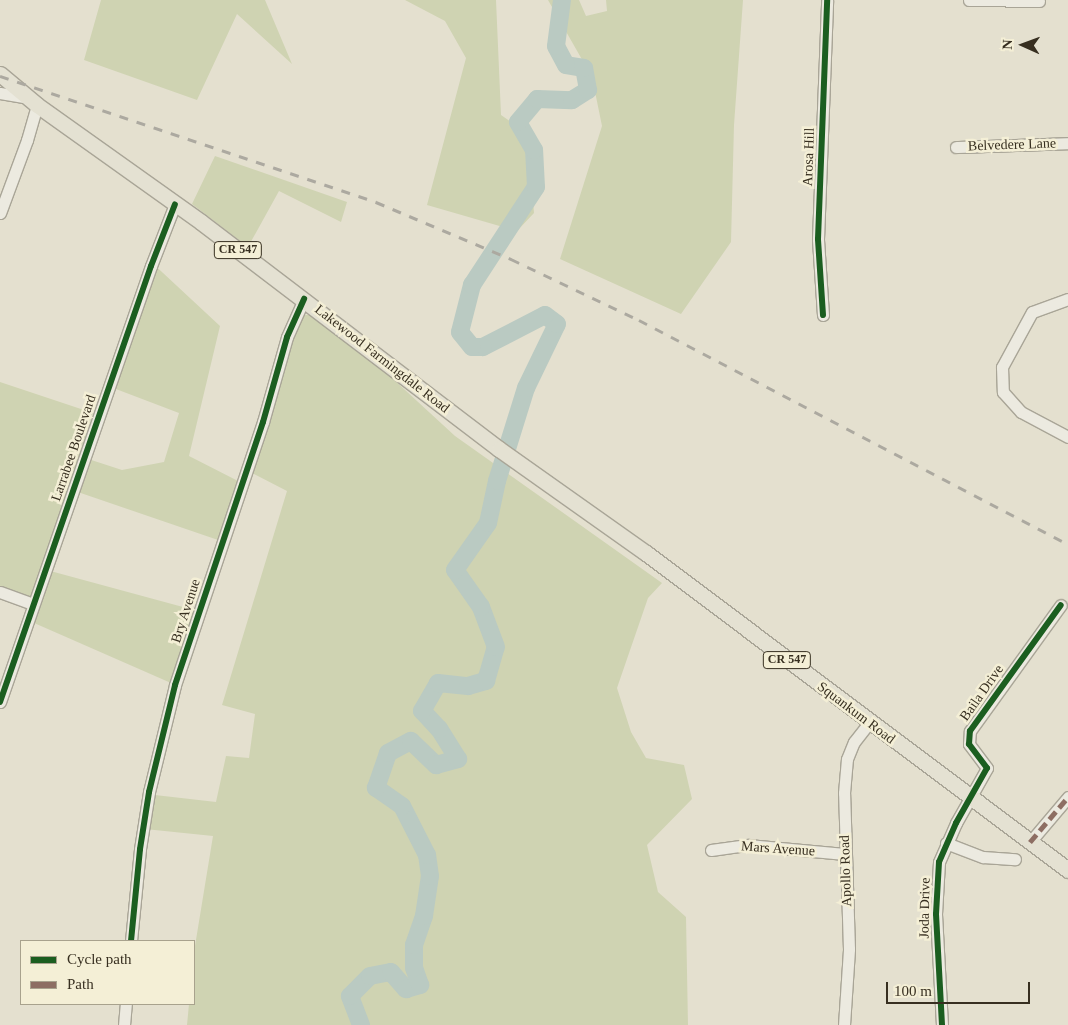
<!DOCTYPE html>
<style>
body{margin:0}
#map{position:relative;width:1068px;height:1025px;overflow:hidden;background:#e4e0cf;font-family:Georgia,serif}
div>[style]{position:absolute}
[style*='--x']{left:calc(var(--x)*1px);top:calc(var(--y)*1px);width:calc(var(--w)*1px);rotate:calc(var(--a)*1deg)}
.green>*{inset:0;background:#cfd3b2}
.river>*{height:18px;margin:-9px;padding:0 9px;transform-origin:9px;border-radius:9px;background:#bacac2}
.roads{filter:drop-shadow(1px 0 #a9a597) drop-shadow(-1px 0 #a9a597) drop-shadow(0 1px #a9a597) drop-shadow(0 -1px #a9a597)}
.minor>*{height:11px;margin:-5.5px;padding:0 5.5px;transform-origin:5.5px;border-radius:5.5px;background:#eceae0}
.major>*{height:15px;margin:-7.5px;padding:0 7.5px;transform-origin:7.5px;border-radius:7.5px;background:#e4e1d2}
.rail>*{height:3px;margin-top:-1.5px;transform-origin:0;background:repeating-linear-gradient(90deg,#aca9a0 0 9px,transparent 0 18px)}
.quiet>*{height:5px;margin-top:-2.5px;transform-origin:0;background:repeating-linear-gradient(90deg,#8d6e63 0 10px,transparent 0 15px)}
.cycleway>*{height:6px;margin:-3px;padding:0 3px;transform-origin:3px;border-radius:3px;background:#1b5e20}
span{translate:-50% -50%;white-space:nowrap;text-align:center;line-height:1.15;-webkit-text-stroke:5px #f4efd6;paint-order:stroke}
.shield-label span{padding:1px 4px;background:#f4efd6;border:1px solid;border-radius:4px;-webkit-text-stroke-width:0}
.shield-label{font-size:12px;color:#372f20;font-weight:700}
.street-label{font-size:14px;color:#372f20}
.legend{position:absolute;left:20px;top:940px;width:175px;height:65px;box-sizing:border-box;background:#f4efd6;border:1px solid #a8a28d;margin:0;padding:6px 9px;list-style:none;font-size:15px;color:#372f20}
.legend li{display:flex;align-items:center;gap:10px;height:25px}
.legend b{width:25px;border:1px solid #a8a28d}
.north{position:absolute;left:998px;top:20px;width:50px;height:50px;-webkit-text-stroke:4px #f4efd6;paint-order:stroke;rotate:272deg;font-size:14px;font-weight:700;line-height:20px;text-align:center;color:#372f20}
.north::after{content:'';display:block;margin:auto;width:18px;height:22px;background:#372f20;clip-path:polygon(50% 0,100% 100%,50% 72%,0 100%)}
.scale{position:absolute;left:886px;top:982px;width:144px;height:22px;box-sizing:border-box;border:2px solid #372f20;border-top:0;padding-left:6px;font-size:15px;line-height:18px;white-space:nowrap;color:#372f20;-webkit-text-stroke:4px #f4efd6;paint-order:stroke}
</style>
<div id="map">
<div class="green">
<div style="clip-path:polygon(101px 0,265px 0,292px 64px,237px 14px,197px 100px,84px 60px)"></div>
<div style="clip-path:polygon(405px 0,496px 0,501px 115px,527px 133px,534px 213px,517px 231px,427px 205px,466px 58px,445px 21px)"></div>
<div style="clip-path:polygon(548px 0,579px 0,586px 16px,607px 11px,606px 0,743px 0,734px 125px,731px 242px,681px 314px,560px 259px,602px 126px,592px 77px)"></div>
<div style="clip-path:polygon(215px 156px,347px 202px,341px 222px,279px 191px,248px 247px,192px 204px)"></div>
<div style="clip-path:polygon(148px 259px,220px 326px,189px 456px,240px 482px,221px 541px,69px 489px,43px 569px,194px 610px,171px 683px,25px 619px,30px 601px,0 591px,0 382px,93px 413px,79px 456px,122px 470px,164px 462px,179px 413px,108px 386px)"></div>
<div style="clip-path:polygon(303px 315px,312px 315px,367px 355px,455px 436px,662px 583px,648px 598px,617px 688px,631px 732px,646px 758px,684px 765px,692px 799px,647px 845px,658px 892px,686px 917px,688px 1025px,187px 1025px,189px 1004px,194px 1004px,194px 952px,213px 836px,145px 829px,155px 795px,216px 802px,226px 756px,249px 758px,255px 714px,222px 705px,287px 491px,250px 472px,291px 339px)"></div>
</div>
<div class="river">
<div style="--x:361;--y:1025;--w:31;--a:-111"></div>
<div style="--x:350;--y:996;--w:28;--a:-45"></div>
<div style="--x:370;--y:976;--w:21;--a:-11"></div>
<div style="--x:391;--y:972;--w:23;--a:49"></div>
<div style="--x:406;--y:989;--w:15;--a:-16"></div>
<div style="--x:420;--y:985;--w:18;--a:-109"></div>
<div style="--x:414;--y:968;--w:23;--a:-90"></div>
<div style="--x:414;--y:945;--w:31;--a:-71"></div>
<div style="--x:424;--y:916;--w:40;--a:-81.5"></div>
<div style="--x:430;--y:876;--w:21;--a:-98"></div>
<div style="--x:427;--y:855;--w:55;--a:-117"></div>
<div style="--x:402;--y:806;--w:32;--a:-145"></div>
<div style="--x:376;--y:788;--w:37;--a:-71"></div>
<div style="--x:388;--y:753;--w:26;--a:-28"></div>
<div style="--x:411;--y:741;--w:35;--a:44"></div>
<div style="--x:436;--y:765;--w:23;--a:-15"></div>
<div style="--x:458;--y:759;--w:36;--a:-122"></div>
<div style="--x:439;--y:729;--w:25;--a:-133"></div>
<div style="--x:422;--y:711;--w:32;--a:-60"></div>
<div style="--x:438;--y:683;--w:30;--a:6"></div>
<div style="--x:468;--y:686;--w:19;--a:-16"></div>
<div style="--x:486;--y:681;--w:35;--a:-74"></div>
<div style="--x:496;--y:647;--w:43;--a:-110.6"></div>
<div style="--x:481;--y:607;--w:45;--a:-125.1"></div>
<div style="--x:455;--y:570;--w:57;--a:-54.9"></div>
<div style="--x:488;--y:523;--w:43;--a:-77.9"></div>
<div style="--x:497;--y:481;--w:97;--a:-72.7"></div>
<div style="--x:526;--y:388;--w:71;--a:-64.2"></div>
<div style="--x:557;--y:324;--w:15;--a:-143"></div>
<div style="--x:545;--y:315;--w:70;--a:152.7"></div>
<div style="--x:483;--y:347;--w:11;--a:180"></div>
<div style="--x:472;--y:347;--w:19;--a:-129"></div>
<div style="--x:460;--y:332;--w:49;--a:-75.7"></div>
<div style="--x:472;--y:285;--w:117;--a:-56.9"></div>
<div style="--x:536;--y:187;--w:37;--a:-93"></div>
<div style="--x:534;--y:150;--w:32;--a:-120"></div>
<div style="--x:518;--y:122;--w:30;--a:-50"></div>
<div style="--x:537;--y:99;--w:35;--a:2"></div>
<div style="--x:572;--y:100;--w:19;--a:-32"></div>
<div style="--x:588;--y:90;--w:22;--a:-100"></div>
<div style="--x:584;--y:68;--w:18;--a:-171"></div>
<div style="--x:566;--y:65;--w:21;--a:-118"></div>
<div style="--x:556;--y:46;--w:46;--a:-82.6"></div>
</div>
<div class="roads">
<div class="minor">
<div style="--x:969;--y:0;--w:70;--a:0.8"></div>
<div style="--x:0;--y:93;--w:27;--a:10"></div>
<div style="--x:956;--y:147;--w:112;--a:-2"></div>
<div style="--x:0;--y:213;--w:78;--a:-69.7"></div>
<div style="--x:27;--y:140;--w:36;--a:-74"></div>
<div style="--x:1068;--y:299;--w:38;--a:160"></div>
<div style="--x:1032;--y:312;--w:63;--a:118.6"></div>
<div style="--x:1002;--y:367;--w:25;--a:88"></div>
<div style="--x:1003;--y:392;--w:27;--a:48"></div>
<div style="--x:1021;--y:412;--w:53;--a:28"></div>
<div style="--x:823;--y:315;--w:76;--a:-93.8"></div>
<div style="--x:818;--y:239;--w:239;--a:-87.8"></div>
<div style="--x:0;--y:592;--w:35;--a:20"></div>
<div style="--x:0;--y:702;--w:461;--a:-70.9"></div>
<div style="--x:151;--y:266;--w:66;--a:-68.8"></div>
<div style="--x:1030;--y:842;--w:59;--a:-49.8"></div>
<div style="--x:946;--y:843;--w:40;--a:21"></div>
<div style="--x:983;--y:857;--w:32;--a:4"></div>
<div style="--x:711;--y:850;--w:37;--a:-8"></div>
<div style="--x:748;--y:845;--w:97;--a:5.3"></div>
<div style="--x:131;--y:941;--w:92;--a:-84.4"></div>
<div style="--x:140;--y:849;--w:58;--a:-81"></div>
<div style="--x:149;--y:792;--w:110;--a:-76.3"></div>
<div style="--x:175;--y:685;--w:277;--a:-71.5"></div>
<div style="--x:263;--y:422;--w:88;--a:-74.2"></div>
<div style="--x:287;--y:337;--w:42;--a:-65.9"></div>
<div style="--x:124;--y:1025;--w:21;--a:-85"></div>
<div style="--x:844;--y:1025;--w:76;--a:-86.2"></div>
<div style="--x:849;--y:949;--w:156;--a:-91.8"></div>
<div style="--x:844;--y:793;--w:34;--a:-85"></div>
<div style="--x:847;--y:759;--w:18;--a:-68"></div>
<div style="--x:854;--y:742;--w:24;--a:-52"></div>
<div style="--x:942;--y:1025;--w:111;--a:-93.1"></div>
<div style="--x:936;--y:914;--w:52;--a:-86.7"></div>
<div style="--x:939;--y:862;--w:43;--a:-66.4"></div>
<div style="--x:956;--y:823;--w:63;--a:-60.6"></div>
<div style="--x:987;--y:768;--w:30;--a:-127"></div>
<div style="--x:969;--y:744;--w:13;--a:-86"></div>
<div style="--x:970;--y:731;--w:155;--a:-54.2"></div>
</div>
<div class="major">
<div style="--x:0;--y:74;--w:48;--a:40"></div>
<div style="--x:37;--y:105;--w:201;--a:35.5"></div>
<div style="--x:201;--y:222;--w:375;--a:37.3"></div>
<div style="--x:499;--y:449;--w:180;--a:35.3"></div>
<div style="--x:646;--y:553;--w:528;--a:36.91"></div>
</div>
</div>
<div class="rail">
<div style="--x:0;--y:76;--w:397;--a:18.5"></div>
<div style="--x:376;--y:202;--w:147;--a:22.9"></div>
<div style="--x:511;--y:259;--w:142;--a:25.5"></div>
<div style="--x:639;--y:320;--w:484;--a:27.6"></div>
</div>
<div class="quiet">
<div style="--x:1030;--y:842;--w:59;--a:-49.8"></div>
</div>
<div class="cycleway">
<div style="--x:823;--y:315;--w:76;--a:-93.8"></div>
<div style="--x:818;--y:239;--w:239;--a:-87.8"></div>
<div style="--x:0;--y:702;--w:461;--a:-70.9"></div>
<div style="--x:151;--y:266;--w:66;--a:-68.8"></div>
<div style="--x:131;--y:941;--w:92;--a:-84.4"></div>
<div style="--x:140;--y:849;--w:58;--a:-81"></div>
<div style="--x:149;--y:792;--w:110;--a:-76.3"></div>
<div style="--x:175;--y:685;--w:277;--a:-71.5"></div>
<div style="--x:263;--y:422;--w:88;--a:-74.2"></div>
<div style="--x:287;--y:337;--w:42;--a:-65.9"></div>
<div style="--x:942;--y:1025;--w:111;--a:-93.1"></div>
<div style="--x:936;--y:914;--w:52;--a:-86.7"></div>
<div style="--x:939;--y:862;--w:43;--a:-66.4"></div>
<div style="--x:956;--y:823;--w:63;--a:-60.6"></div>
<div style="--x:987;--y:768;--w:30;--a:-127"></div>
<div style="--x:969;--y:744;--w:13;--a:-86"></div>
<div style="--x:970;--y:731;--w:155;--a:-54.2"></div>
</div>
<div class="shield-label">
<span style="left:238px;top:250px">CR 547</span>
<span style="left:787px;top:660px">CR 547</span>
</div>
<div class="street-label">
<span style="left:1012px;top:145px;rotate:-2deg">Belvedere Lane</span>
<span style="left:809px;top:157px;rotate:-88deg">Arosa Hill</span>
<span style="left:382px;top:359px;rotate:38deg">Lakewood Farmingdale Road</span>
<span style="left:74px;top:448px;rotate:-71deg">Larrabee Boulevard</span>
<span style="left:186px;top:611px;rotate:-72deg">Bry Avenue</span>
<span style="left:982px;top:693px;rotate:-55deg">Baila Drive</span>
<span style="left:856px;top:713px;rotate:37deg">Squankum Road</span>
<span style="left:778px;top:849px;rotate:4deg">Mars Avenue</span>
<span style="left:846px;top:871px;rotate:-92deg">Apollo Road</span>
<span style="left:925px;top:908px;rotate:-89deg">Joda Drive</span>
</div>
<ul class="legend">
<li><b style="height:6px;background:#1b5e20"></b>Cycle path</li>
<li><b style="height:6px;background:#8d6e63"></b>Path</li>
</ul>
<div class="north">N</div>
<div class="scale">100 m</div>
</div>
